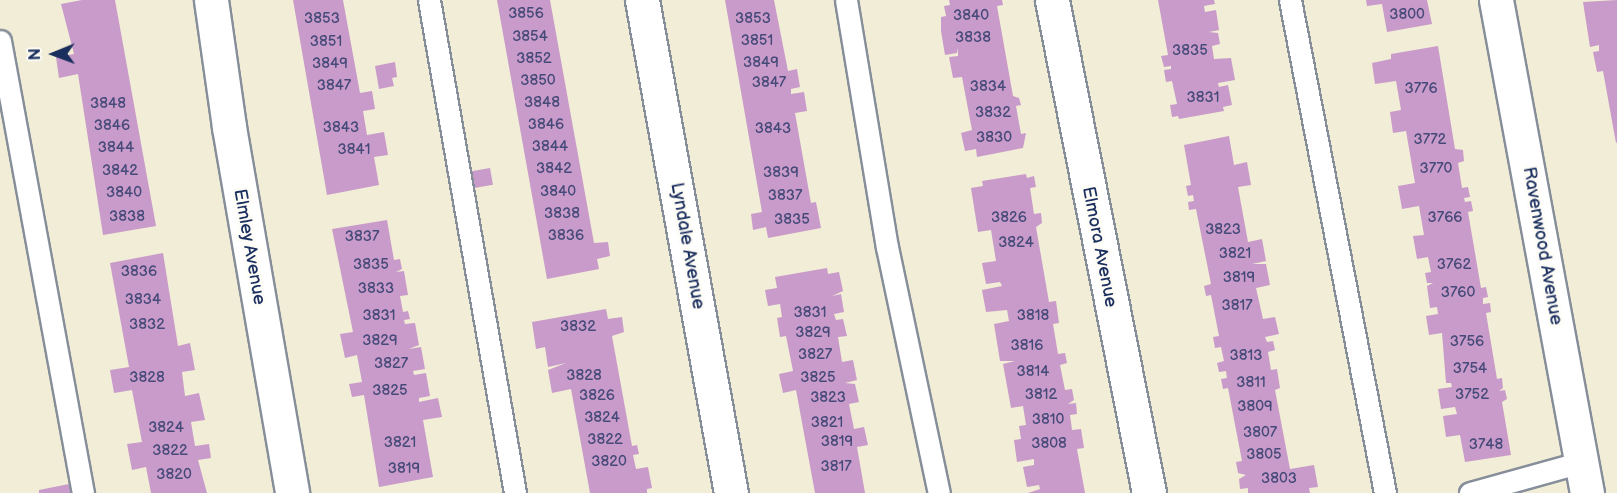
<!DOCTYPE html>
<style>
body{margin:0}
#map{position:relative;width:1617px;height:493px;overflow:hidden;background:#f1edd6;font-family:"Balsamiq Sans",sans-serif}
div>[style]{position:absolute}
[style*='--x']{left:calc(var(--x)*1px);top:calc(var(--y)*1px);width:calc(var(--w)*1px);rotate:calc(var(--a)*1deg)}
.building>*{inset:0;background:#c99bca;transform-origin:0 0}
.roads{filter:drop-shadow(2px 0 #868e9a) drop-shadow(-2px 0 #868e9a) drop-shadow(0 2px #868e9a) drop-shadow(0 -2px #868e9a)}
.service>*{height:21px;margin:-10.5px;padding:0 10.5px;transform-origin:10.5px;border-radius:10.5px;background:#fff}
.minor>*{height:33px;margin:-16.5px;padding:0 16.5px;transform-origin:16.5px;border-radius:16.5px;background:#fff}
span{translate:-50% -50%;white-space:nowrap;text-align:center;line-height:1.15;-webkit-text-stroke:6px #fdfcf7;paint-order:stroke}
.number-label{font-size:15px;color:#464a79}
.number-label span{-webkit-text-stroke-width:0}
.street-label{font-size:18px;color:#1b2f5e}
.north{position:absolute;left:24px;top:24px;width:60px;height:60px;-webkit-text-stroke:4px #fdfcf7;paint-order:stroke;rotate:269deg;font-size:16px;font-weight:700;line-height:24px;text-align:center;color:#1b2f5e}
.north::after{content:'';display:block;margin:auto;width:21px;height:27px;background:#1b2f5e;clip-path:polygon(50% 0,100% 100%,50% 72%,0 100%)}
</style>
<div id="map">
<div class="building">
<div style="clip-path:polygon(82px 0,115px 0,156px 226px,103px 235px,78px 74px,59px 78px,56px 57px,74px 54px,61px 4px)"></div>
<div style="clip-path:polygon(293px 0,343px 0,360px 93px,372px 91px,375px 109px,363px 111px,367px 135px,384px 132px,388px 155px,374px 157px,379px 185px,327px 195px)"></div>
<div style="clip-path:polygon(497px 0,550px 0,594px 243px,608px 242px,610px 256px,597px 259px,599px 269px,547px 279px)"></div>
<div style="clip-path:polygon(725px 0,774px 0,788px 71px,797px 69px,800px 87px,791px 89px,791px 94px,804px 92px,807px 111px,795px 113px,811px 203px,816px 202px,821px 228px,768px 238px,766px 227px,753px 230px,751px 214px,762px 212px)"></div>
<div style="clip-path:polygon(949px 0,1002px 0,1003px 5px,997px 6px,1013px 96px,1019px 98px,1021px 105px,1016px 106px,1021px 134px,1026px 133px,1023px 148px,977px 157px,976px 149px,965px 151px,961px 133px,972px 130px,962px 77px,953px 78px,949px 57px,958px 56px,958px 48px,957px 53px,945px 55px,941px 31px,941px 17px,946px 16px,944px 6px,950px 5px)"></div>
<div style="clip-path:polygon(1158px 0,1214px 0,1215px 4px,1204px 6px,1205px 12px,1216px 10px,1219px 30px,1209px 32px,1218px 33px,1220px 44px,1212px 46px,1214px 59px,1231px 58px,1235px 80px,1218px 83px,1219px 87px,1228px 85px,1232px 105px,1223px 107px,1224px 111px,1179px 119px,1178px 116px,1172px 117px,1170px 105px,1177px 104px,1172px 81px,1166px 82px,1164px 70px,1171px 69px,1171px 66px,1164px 67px,1161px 56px,1168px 55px)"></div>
<div style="clip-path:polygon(1366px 0,1427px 0,1432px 24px,1387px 32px,1382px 4px,1367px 6px)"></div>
<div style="clip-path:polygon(1617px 0,1617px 142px,1616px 143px,1603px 71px,1597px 72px,1593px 52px,1599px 51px,1599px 45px,1590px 47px,1583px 2px)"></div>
<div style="clip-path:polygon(1438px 46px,1455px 149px,1463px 150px,1464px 161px,1458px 163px,1462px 188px,1468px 187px,1470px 197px,1464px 198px,1465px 202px,1471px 201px,1473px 211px,1468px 212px,1481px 288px,1486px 287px,1488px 297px,1483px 298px,1483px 304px,1490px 303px,1491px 312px,1486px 313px,1497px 379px,1502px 378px,1503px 388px,1499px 391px,1505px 390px,1507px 399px,1502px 402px,1511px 455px,1465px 462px,1460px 435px,1446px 437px,1443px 416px,1457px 414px,1455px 407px,1441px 409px,1438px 389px,1452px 387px,1451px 383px,1446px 383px,1442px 333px,1429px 335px,1426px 316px,1438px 314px,1437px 307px,1430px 308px,1427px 286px,1433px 283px,1427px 283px,1425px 273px,1431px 272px,1428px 257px,1417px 259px,1413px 236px,1424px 235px,1419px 206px,1402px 209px,1398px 186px,1415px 183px,1406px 131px,1393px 133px,1390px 112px,1401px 110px,1396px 81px,1375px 84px,1372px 63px,1391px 59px,1391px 54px)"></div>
<div style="clip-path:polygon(395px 62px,397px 77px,392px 78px,394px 86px,379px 89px,375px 66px)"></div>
<div style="clip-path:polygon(1229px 136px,1234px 165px,1247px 162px,1251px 185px,1238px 187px,1248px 242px,1262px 239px,1266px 261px,1252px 264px,1266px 264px,1270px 285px,1256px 288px,1263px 319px,1275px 317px,1279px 334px,1265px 337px,1267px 342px,1273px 341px,1275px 350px,1268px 352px,1271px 370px,1277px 369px,1280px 388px,1275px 390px,1290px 469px,1314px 465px,1318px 487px,1309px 488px,1310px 493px,1248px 493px,1248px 488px,1240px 489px,1239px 479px,1246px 475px,1238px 473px,1236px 462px,1242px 461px,1228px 388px,1223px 389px,1221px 379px,1227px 378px,1226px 371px,1219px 372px,1217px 363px,1224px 361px,1221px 347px,1215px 348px,1213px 337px,1219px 336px,1211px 295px,1206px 296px,1204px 286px,1211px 284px,1196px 209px,1189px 210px,1188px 202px,1194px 201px,1193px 195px,1188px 196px,1186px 186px,1191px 185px,1184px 145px)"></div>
<div style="left:490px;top:168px;width:17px;height:19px;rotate:80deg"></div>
<div style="clip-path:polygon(1026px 174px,1027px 178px,1034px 176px,1036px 187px,1030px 188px,1034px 214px,1041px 213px,1042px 223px,1036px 227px,1049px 302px,1056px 301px,1059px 323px,1053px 324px,1058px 354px,1065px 353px,1067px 363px,1060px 365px,1065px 390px,1072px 389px,1074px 400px,1068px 404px,1076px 403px,1077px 414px,1070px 415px,1072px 430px,1081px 429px,1084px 448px,1077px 449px,1085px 493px,1028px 493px,1040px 489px,1039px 485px,1027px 487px,1023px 467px,1034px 465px,1034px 459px,1017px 462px,1014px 440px,1021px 439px,1019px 426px,1026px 425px,1023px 406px,1011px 408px,1003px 364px,1015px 361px,1000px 361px,994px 324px,1009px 321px,1007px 310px,986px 312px,982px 290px,1002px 286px,1000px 282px,986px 284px,982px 263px,996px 261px,991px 230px,978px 232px,971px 188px,983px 186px,982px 181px)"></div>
<div style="clip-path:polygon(387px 220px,394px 260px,400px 259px,402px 269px,396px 272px,404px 271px,408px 295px,400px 296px,403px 312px,408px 311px,410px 319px,404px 320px,405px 324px,415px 323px,419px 345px,409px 349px,421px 347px,425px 369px,413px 371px,414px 375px,426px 373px,430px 396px,419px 398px,419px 402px,438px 398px,442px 417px,423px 420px,433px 477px,379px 487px,364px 395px,352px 397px,349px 384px,362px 382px,357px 355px,345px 358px,340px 334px,353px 332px,332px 229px)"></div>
<div style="clip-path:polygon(163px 253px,178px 346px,190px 343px,195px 370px,182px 372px,185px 396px,199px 393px,205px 420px,191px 422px,195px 446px,209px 444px,211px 458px,198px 460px,207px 493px,151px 493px,146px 467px,132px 470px,127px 444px,142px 442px,132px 390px,114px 393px,110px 370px,129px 367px,110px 263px)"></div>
<div style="clip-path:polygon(827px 268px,828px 274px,839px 272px,843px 291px,832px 296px,841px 294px,844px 312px,834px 314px,836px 320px,843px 319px,847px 336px,838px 337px,842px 362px,853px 360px,857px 380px,845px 383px,855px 384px,859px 402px,849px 404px,854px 429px,864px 427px,868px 445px,857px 447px,865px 493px,815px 493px,796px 390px,783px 393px,779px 374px,793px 371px,786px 336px,780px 337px,777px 318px,782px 317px,780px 304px,768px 306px,765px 290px,777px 288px,775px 277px)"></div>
<div style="clip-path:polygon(606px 309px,608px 319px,622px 317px,624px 332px,612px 336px,632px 446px,637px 445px,639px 454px,633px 455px,636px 469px,648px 467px,652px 488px,647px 489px,647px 493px,590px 493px,571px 389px,552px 393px,548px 370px,566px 363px,548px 367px,545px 347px,536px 349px,532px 322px)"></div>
<div style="clip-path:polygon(74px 483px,76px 493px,39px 493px,39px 490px)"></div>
</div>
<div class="roads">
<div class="service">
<div style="--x:429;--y:0;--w:500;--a:80.1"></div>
<div style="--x:846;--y:0;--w:250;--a:80.6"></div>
<div style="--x:887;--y:247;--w:251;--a:78.1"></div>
<div style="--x:1290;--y:0;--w:502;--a:79.09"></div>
<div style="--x:0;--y:41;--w:460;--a:79.6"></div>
<div style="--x:1470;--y:493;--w:116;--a:-15.5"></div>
</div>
<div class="minor">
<div style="--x:211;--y:0;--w:128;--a:81.9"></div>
<div style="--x:229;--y:127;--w:371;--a:80.2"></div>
<div style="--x:642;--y:0;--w:501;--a:79.77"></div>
<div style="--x:1052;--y:0;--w:502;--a:78.87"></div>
<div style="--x:1496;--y:0;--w:501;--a:79.54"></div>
</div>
</div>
<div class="number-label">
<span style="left:526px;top:14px">3856</span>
<span style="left:1407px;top:15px">3800</span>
<span style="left:971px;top:16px">3840</span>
<span style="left:322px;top:19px">3853</span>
<span style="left:753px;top:19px">3853</span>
<span style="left:530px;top:37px">3854</span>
<span style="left:973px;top:38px">3838</span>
<span style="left:757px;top:41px">3851</span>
<span style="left:326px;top:42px">3851</span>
<span style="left:1190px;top:51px">3835</span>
<span style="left:534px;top:59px">3852</span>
<span style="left:761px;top:63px">3849</span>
<span style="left:330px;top:64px">3849</span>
<span style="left:538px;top:81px">3850</span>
<span style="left:769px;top:83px">3847</span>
<span style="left:334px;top:86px">3847</span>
<span style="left:988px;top:87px">3834</span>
<span style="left:1421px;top:89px">3776</span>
<span style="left:1203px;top:98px">3831</span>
<span style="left:542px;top:103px">3848</span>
<span style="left:108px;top:104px">3848</span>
<span style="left:993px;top:113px">3832</span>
<span style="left:546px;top:125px">3846</span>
<span style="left:112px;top:126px">3846</span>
<span style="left:341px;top:128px">3843</span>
<span style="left:773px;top:129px">3843</span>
<span style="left:994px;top:138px">3830</span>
<span style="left:1430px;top:140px">3772</span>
<span style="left:550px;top:147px">3844</span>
<span style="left:116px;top:148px">3844</span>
<span style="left:354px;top:150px">3841</span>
<span style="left:554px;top:169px">3842</span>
<span style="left:1436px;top:169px">3770</span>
<span style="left:120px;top:171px">3842</span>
<span style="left:781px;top:173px">3839</span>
<span style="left:558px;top:192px">3840</span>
<span style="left:124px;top:193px">3840</span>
<span style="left:785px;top:196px">3837</span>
<span style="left:562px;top:214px">3838</span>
<span style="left:127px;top:217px">3838</span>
<span style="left:1009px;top:218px">3826</span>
<span style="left:1445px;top:218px">3766</span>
<span style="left:792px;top:220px">3835</span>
<span style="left:1223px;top:230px">3823</span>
<span style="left:566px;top:236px">3836</span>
<span style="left:362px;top:237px">3837</span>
<span style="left:1016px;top:243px">3824</span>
<span style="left:1235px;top:254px">3821</span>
<span style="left:371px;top:265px">3835</span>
<span style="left:1454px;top:265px">3762</span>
<span style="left:139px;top:272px">3836</span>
<span style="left:1239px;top:278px">3819</span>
<span style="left:376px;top:289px">3833</span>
<span style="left:1458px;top:293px">3760</span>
<span style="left:143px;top:300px">3834</span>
<span style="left:1237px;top:306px">3817</span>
<span style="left:810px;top:313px">3831</span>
<span style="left:379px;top:316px">3831</span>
<span style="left:1033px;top:316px">3818</span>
<span style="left:147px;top:325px">3832</span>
<span style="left:578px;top:327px">3832</span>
<span style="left:813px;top:333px">3829</span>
<span style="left:380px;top:341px">3829</span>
<span style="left:1467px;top:342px">3756</span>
<span style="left:1027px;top:346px">3816</span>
<span style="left:815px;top:355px">3827</span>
<span style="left:1246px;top:356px">3813</span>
<span style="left:391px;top:364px">3827</span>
<span style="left:1470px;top:369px">3754</span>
<span style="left:1033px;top:372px">3814</span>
<span style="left:584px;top:376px">3828</span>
<span style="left:147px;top:378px">3828</span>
<span style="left:818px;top:378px">3825</span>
<span style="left:1251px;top:383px">3811</span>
<span style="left:390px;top:391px">3825</span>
<span style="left:1041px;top:395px">3812</span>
<span style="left:1472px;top:395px">3752</span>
<span style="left:597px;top:396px">3826</span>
<span style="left:828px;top:398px">3823</span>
<span style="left:1255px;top:407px">3809</span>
<span style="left:602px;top:418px">3824</span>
<span style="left:1048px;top:420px">3810</span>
<span style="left:827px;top:423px">3821</span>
<span style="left:166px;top:428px">3824</span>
<span style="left:1260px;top:433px">3807</span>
<span style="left:605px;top:440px">3822</span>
<span style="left:837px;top:442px">3819</span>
<span style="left:400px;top:443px">3821</span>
<span style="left:1049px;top:444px">3808</span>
<span style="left:1486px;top:445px">3748</span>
<span style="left:170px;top:451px">3822</span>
<span style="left:1264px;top:455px">3805</span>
<span style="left:609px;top:462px">3820</span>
<span style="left:836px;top:467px">3817</span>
<span style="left:404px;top:469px">3819</span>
<span style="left:174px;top:475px">3820</span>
<span style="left:1279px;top:479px">3803</span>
</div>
<div class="street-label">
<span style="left:687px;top:246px;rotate:80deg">Lyndale Avenue</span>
<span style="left:1542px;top:246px;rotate:80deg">Ravenwood Avenue</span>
<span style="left:249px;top:247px;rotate:80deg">Elmley Avenue</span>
<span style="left:1099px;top:247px;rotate:79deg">Elmora Avenue</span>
</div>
<div class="north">N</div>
</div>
